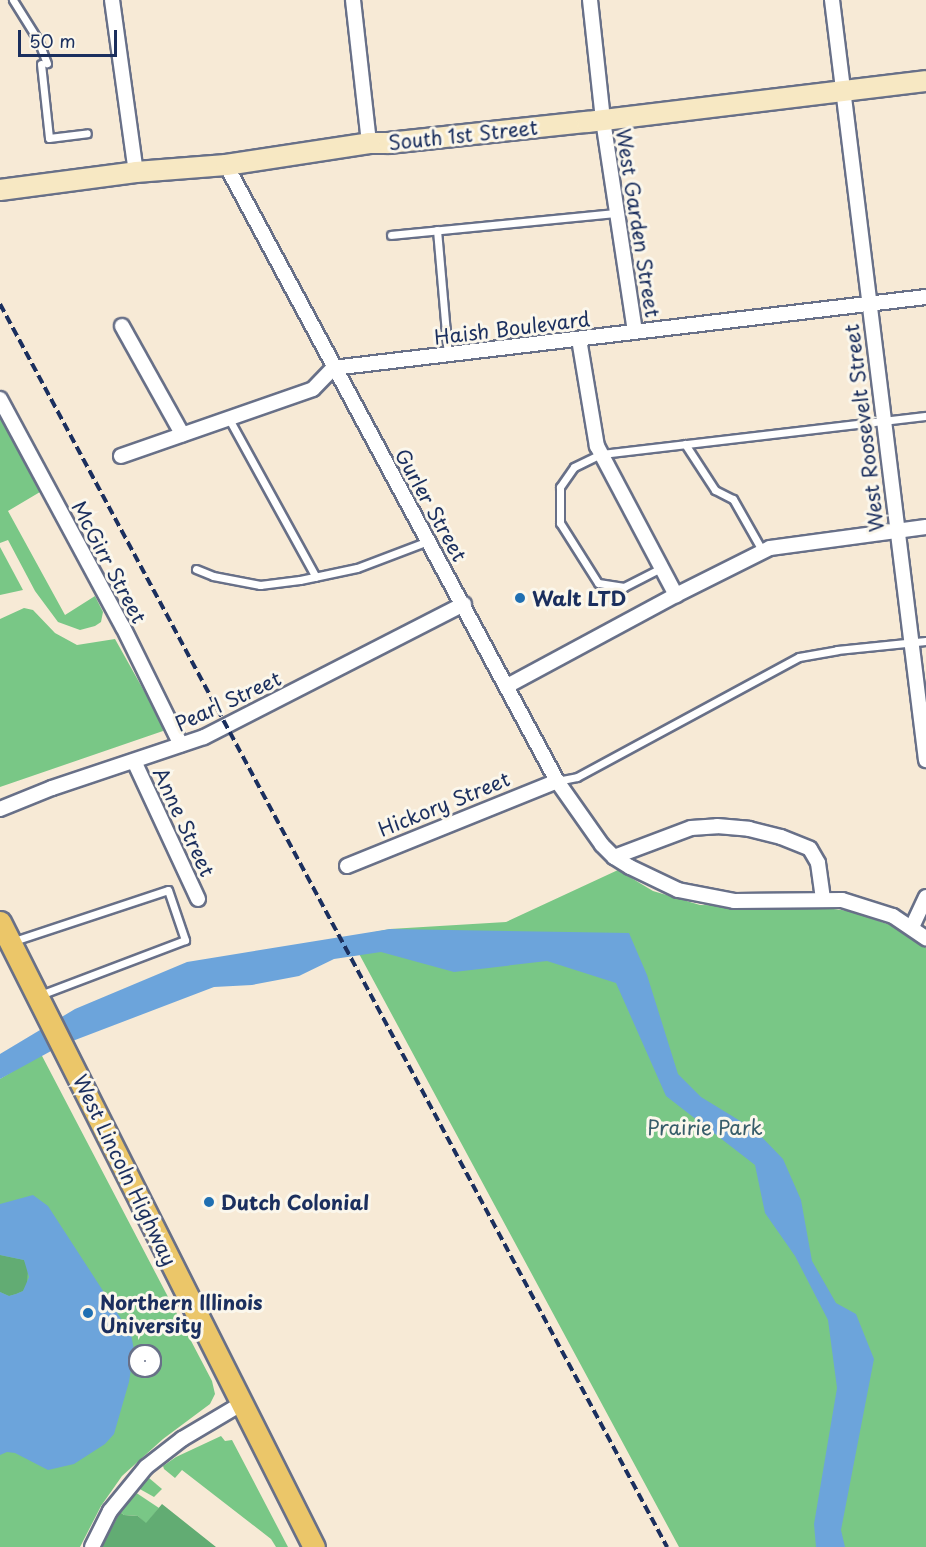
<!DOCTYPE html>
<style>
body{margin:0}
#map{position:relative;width:926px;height:1547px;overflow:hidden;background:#f7ead6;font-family:"Playpen Sans",sans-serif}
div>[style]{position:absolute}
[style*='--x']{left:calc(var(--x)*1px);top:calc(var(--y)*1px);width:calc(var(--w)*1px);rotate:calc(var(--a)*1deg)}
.green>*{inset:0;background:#79c786}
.forest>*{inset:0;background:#62ac73}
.water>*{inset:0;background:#6ca4db}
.roads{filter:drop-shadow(2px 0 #687088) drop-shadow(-2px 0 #687088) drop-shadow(0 2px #687088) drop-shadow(0 -2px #687088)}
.lane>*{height:7px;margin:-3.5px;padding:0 3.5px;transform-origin:3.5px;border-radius:3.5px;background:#fff}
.street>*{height:14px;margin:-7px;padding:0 7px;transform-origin:7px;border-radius:7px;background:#fff}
.street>.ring{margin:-7px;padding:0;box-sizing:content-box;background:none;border:14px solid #fff;border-radius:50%}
.secondary>*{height:20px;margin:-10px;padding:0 10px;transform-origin:10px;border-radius:10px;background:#f7e8c3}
.primary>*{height:21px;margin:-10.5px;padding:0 10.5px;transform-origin:10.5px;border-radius:10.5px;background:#ebc669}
.rail>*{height:4px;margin-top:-2px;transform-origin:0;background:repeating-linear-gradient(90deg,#1b2f5e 0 9px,transparent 0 13.5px)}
.dots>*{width:16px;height:16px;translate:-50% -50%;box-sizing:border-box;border:3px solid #fbf7ec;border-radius:50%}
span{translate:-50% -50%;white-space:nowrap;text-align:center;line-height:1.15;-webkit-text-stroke:6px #fbf7ec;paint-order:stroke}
.street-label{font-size:20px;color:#1b2f5e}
.poi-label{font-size:20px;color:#1b2f5e;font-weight:700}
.left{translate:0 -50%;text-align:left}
.park-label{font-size:20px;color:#375d6a}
.scale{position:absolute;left:18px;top:30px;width:99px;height:27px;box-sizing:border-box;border:3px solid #1b2f5e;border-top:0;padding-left:8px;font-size:18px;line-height:21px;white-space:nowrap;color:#1b2f5e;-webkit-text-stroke:4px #fbf7ec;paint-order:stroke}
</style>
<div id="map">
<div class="green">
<div style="clip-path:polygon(0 416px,40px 492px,8px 511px,65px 615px,95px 596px,103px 612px,101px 622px,95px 626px,80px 630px,58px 622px,35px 591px,8px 540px,0 543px)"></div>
<div style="clip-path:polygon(0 547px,23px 590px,0 595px)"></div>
<div style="clip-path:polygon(24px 608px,33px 610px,55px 633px,77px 645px,115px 639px,162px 723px,163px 731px,0 787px,0 619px)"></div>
<div style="clip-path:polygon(618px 870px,653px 891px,700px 905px,818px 907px,849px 911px,899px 928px,926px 948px,926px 1547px,679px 1547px,350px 937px,390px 929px,506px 922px)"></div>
<div style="clip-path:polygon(41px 1054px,212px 1381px,215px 1394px,210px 1404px,163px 1439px,122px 1476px,101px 1506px,80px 1547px,0 1547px,0 1079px)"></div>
<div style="clip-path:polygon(221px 1436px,225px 1441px,232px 1440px,288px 1547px,276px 1547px,271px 1539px,182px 1470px,175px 1478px,164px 1469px,163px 1466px,176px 1457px)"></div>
<div style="clip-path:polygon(149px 1478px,162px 1489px,154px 1497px,138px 1488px)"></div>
<div style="clip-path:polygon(135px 1492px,159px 1508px,146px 1524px,138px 1516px,124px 1515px,120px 1512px)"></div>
</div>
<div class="forest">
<div style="clip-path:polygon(0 1255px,24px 1260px,28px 1268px,27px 1284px,23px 1291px,16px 1294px,9px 1296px,0 1292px)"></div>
<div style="clip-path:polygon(162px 1504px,216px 1547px,102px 1547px,120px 1512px,124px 1515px,138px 1516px,146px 1523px)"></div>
</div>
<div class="water">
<div style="clip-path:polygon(390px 929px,629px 933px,647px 975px,678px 1074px,701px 1097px,755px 1130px,783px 1159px,801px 1200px,812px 1261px,836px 1303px,856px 1314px,874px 1359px,841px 1530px,845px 1547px,816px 1547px,814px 1524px,837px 1388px,828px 1320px,795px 1256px,765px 1213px,755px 1165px,666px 1096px,616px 983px,547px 961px,454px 972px,381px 952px,334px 959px,299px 976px,252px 985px,214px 987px,62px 1045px,0 1079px,0 1054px,75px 1009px,187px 962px)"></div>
<div style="clip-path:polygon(33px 1195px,48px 1206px,131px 1334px,134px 1350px,129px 1382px,114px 1434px,105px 1444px,74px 1464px,48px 1470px,15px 1453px,7px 1452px,0 1455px,0 1292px,9px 1296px,16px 1294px,23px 1291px,29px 1277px,24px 1260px,0 1255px,0 1204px)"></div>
</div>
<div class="roads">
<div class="lane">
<div style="--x:13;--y:0;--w:47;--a:58"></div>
<div style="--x:38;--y:40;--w:25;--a:69"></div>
<div style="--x:41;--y:64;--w:74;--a:83.8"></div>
<div style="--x:49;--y:138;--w:38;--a:-7"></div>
<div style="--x:437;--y:230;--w:125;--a:85"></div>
<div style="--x:391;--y:235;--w:227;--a:-5.6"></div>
<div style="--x:229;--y:419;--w:180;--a:61.2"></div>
<div style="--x:685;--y:444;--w:55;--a:56.9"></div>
<div style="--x:715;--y:490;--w:20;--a:27"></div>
<div style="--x:733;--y:499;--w:61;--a:60.5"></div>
<div style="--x:661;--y:568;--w:42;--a:152.8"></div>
<div style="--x:624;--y:587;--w:26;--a:-171"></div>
<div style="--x:598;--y:583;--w:71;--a:-122.3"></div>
<div style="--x:560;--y:523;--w:36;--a:-90"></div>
<div style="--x:560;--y:487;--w:24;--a:-55"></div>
<div style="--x:574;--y:467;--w:30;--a:-26"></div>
<div style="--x:601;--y:454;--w:327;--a:-6.7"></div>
<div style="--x:196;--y:569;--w:18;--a:22"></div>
<div style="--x:213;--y:576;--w:48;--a:10.8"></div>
<div style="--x:260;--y:585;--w:40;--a:-7.1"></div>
<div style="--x:300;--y:580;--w:58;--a:-11.9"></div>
<div style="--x:357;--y:568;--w:76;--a:-20.8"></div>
<div style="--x:557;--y:781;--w:20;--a:-11"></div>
<div style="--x:577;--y:777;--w:252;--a:-28.4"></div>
<div style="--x:799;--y:657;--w:39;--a:-10"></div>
<div style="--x:837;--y:650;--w:89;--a:-5.8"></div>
<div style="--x:11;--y:942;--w:165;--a:-18.3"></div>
<div style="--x:168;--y:890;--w:53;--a:71.2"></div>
<div style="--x:185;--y:940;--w:155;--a:159.2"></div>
</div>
<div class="street">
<div style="--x:112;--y:0;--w:174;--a:82.1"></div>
<div style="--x:353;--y:0;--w:144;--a:83.6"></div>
<div style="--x:590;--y:0;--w:121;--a:83.8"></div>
<div style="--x:603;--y:120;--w:214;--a:81.4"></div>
<div style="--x:832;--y:0;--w:766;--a:82.95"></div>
<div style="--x:226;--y:165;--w:699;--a:61.75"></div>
<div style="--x:557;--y:781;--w:78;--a:54.9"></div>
<div style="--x:602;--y:845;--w:17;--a:45"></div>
<div style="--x:614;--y:857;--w:19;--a:32"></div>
<div style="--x:630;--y:867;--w:53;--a:25.6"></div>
<div style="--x:678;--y:890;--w:57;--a:11.1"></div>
<div style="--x:734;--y:901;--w:108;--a:-0.5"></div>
<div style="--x:842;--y:900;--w:53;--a:17.4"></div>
<div style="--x:893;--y:916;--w:40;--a:34"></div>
<div style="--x:122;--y:326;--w:124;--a:60.9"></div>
<div style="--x:579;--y:339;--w:109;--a:80.5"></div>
<div style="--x:597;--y:446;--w:169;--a:62.1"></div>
<div style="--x:0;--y:399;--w:259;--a:61.7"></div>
<div style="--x:123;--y:627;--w:131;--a:63.8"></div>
<div style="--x:121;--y:456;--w:203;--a:-19.2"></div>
<div style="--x:313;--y:389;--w:29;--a:-46"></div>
<div style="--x:333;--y:368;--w:597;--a:-6.83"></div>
<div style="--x:507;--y:686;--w:192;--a:-28.3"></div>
<div style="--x:676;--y:595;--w:105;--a:-26.6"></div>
<div style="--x:770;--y:548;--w:157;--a:-7.7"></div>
<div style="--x:134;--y:761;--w:152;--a:65.1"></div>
<div style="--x:0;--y:809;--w:56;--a:-22"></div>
<div style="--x:52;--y:788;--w:160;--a:-18.5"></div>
<div style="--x:204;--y:737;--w:292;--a:-27.1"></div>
<div style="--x:614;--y:857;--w:82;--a:-20.6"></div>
<div style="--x:691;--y:828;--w:26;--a:-4"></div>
<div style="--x:717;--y:826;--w:32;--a:5"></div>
<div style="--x:749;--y:829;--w:33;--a:14"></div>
<div style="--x:781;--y:837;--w:31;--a:22"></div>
<div style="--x:810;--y:849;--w:16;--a:60"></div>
<div style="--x:818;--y:863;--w:35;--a:82"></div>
<div style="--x:347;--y:866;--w:227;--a:-22"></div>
<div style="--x:912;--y:927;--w:33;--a:-65"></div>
<div class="ring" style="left:137px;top:1353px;width:2px;height:2px"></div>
<div style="--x:92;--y:1547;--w:40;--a:-63.4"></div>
<div style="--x:110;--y:1511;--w:57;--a:-50.7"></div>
<div style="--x:146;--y:1467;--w:46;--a:-37.9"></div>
<div style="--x:182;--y:1439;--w:69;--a:-30.7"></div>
</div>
<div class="secondary">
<div style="--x:0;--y:190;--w:137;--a:-7.5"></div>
<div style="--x:136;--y:172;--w:90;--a:-4.4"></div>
<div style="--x:226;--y:165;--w:145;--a:-8.7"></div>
<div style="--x:369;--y:143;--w:20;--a:0"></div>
<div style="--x:389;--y:143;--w:199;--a:-6.1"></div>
<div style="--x:587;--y:122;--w:341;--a:-6.9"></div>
</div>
<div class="primary">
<div style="--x:0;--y:922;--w:699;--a:63.33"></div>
</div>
</div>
<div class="rail">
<div style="--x:0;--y:304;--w:1411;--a:61.78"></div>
</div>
<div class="dots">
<div style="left:520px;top:598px;background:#1f6fb2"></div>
<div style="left:209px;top:1202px;background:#1f6fb2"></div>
<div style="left:88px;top:1313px;background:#1f6fb2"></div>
</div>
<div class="street-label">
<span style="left:463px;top:135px;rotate:-6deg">South 1st Street</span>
<span style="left:638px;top:223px;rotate:81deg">West Garden Street</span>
<span style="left:512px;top:328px;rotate:-7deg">Haish Boulevard</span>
<span style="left:864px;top:428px;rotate:-97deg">West Roosevelt Street</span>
<span style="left:431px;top:505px;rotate:61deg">Gurler Street</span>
<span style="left:109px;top:562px;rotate:62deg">McGirr Street</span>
<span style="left:228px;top:701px;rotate:-25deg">Pearl Street</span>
<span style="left:444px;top:804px;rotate:-22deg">Hickory Street</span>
<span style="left:184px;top:822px;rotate:65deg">Anne Street</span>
<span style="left:125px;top:1170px;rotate:64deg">West Lincoln Highway</span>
</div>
<div class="poi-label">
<span class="left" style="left:532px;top:598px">Walt LTD</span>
<span class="left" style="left:221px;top:1202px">Dutch Colonial</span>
<span class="left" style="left:100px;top:1314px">Northern Illinois<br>University</span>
</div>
<div class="park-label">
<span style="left:705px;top:1127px">Prairie Park</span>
</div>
<div class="scale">50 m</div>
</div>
